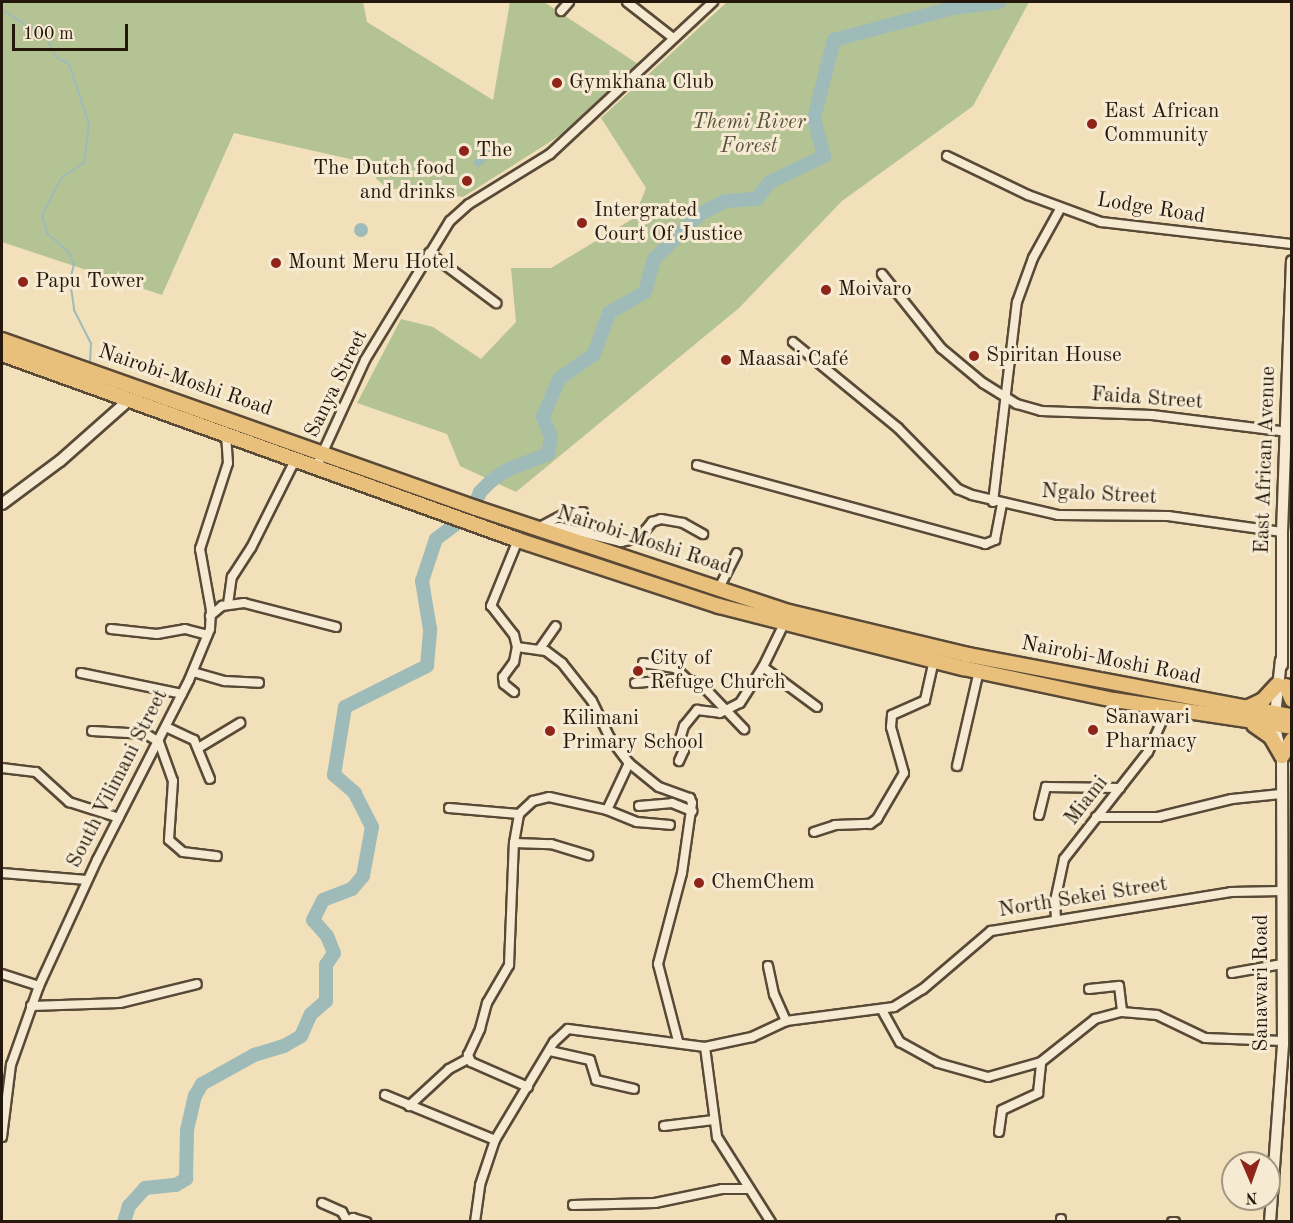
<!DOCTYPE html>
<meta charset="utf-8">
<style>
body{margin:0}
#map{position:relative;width:1293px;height:1223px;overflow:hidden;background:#f1e0b9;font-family:"Old Standard TT",serif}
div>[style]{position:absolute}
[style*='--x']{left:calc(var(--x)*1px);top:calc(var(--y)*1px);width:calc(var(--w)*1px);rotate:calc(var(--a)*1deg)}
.green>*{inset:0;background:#b4c394}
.water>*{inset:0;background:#9ebbb9;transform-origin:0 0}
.round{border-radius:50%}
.stream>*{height:2px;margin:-1px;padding:0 1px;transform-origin:1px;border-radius:1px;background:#9ebbb9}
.river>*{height:14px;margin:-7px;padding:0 7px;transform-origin:7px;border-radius:7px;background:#9ebbb9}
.roads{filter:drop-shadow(2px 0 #594937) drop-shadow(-2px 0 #594937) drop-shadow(0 2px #594937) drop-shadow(0 -2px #594937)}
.minor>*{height:8px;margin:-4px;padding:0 4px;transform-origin:4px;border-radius:4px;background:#f6ebd2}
.tertiary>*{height:10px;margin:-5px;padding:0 5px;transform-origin:5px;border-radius:5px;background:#f6ebd2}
.trunk>*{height:14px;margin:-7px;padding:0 7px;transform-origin:7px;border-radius:7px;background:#e8c07c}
.dots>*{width:16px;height:16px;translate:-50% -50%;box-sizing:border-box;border:3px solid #f6ebd2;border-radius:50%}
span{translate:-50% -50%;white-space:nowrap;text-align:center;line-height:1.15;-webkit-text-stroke:6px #f6ebd2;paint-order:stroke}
.poi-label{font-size:21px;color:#26170c}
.left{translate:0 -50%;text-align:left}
.right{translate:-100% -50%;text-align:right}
.park-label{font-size:21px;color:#58533c;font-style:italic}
.street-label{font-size:21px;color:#26170c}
.frame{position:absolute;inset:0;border:3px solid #26170c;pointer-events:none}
.north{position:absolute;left:1221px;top:1151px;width:60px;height:60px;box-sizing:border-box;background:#f6ebd2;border:2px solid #a39683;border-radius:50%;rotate:178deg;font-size:16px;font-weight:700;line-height:24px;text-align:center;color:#26170c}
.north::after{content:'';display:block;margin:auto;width:21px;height:27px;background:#8f2418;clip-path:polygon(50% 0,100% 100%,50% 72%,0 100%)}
.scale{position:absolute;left:12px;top:24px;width:116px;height:27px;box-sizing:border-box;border:3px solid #26170c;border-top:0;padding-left:8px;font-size:18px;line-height:21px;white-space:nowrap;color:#26170c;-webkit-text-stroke:4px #f6ebd2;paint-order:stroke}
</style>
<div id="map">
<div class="green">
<div style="clip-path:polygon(2px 2px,363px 2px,367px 22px,493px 100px,510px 2px,544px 2px,638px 64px,567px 131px,463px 197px,386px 188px,359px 161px,234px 133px,162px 295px,2px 242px)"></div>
<div style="clip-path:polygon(727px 2px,1029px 2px,973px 106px,842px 201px,739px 308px,516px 492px,460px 466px,447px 434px,357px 403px,401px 319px,433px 327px,481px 359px,516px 322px,511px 268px,551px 268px,634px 218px,646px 188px,601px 118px)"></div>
</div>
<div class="water">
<div style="left:495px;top:143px;width:8px;height:29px;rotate:50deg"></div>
<div class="round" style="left:354px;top:223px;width:14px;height:14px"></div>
</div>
<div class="stream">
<div style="--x:2;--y:10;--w:52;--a:31.5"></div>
<div style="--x:46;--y:37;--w:22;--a:63"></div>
<div style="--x:56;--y:57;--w:15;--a:28"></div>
<div style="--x:69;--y:64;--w:63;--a:71.6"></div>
<div style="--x:89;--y:124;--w:39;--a:97"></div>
<div style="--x:84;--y:163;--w:26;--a:148"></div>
<div style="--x:62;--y:177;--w:43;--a:117.8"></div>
<div style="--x:42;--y:215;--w:19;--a:74"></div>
<div style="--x:47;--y:233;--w:30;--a:42"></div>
<div style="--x:69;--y:253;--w:12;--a:66"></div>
<div style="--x:74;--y:264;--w:16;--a:104"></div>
<div style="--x:70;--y:280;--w:30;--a:82"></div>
<div style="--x:74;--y:310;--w:37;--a:63"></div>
<div style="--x:91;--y:343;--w:19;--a:93"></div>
</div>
<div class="river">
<div style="--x:124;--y:1222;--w:17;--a:-73"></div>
<div style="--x:129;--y:1206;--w:24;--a:-48"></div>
<div style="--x:145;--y:1188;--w:31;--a:-6"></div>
<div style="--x:176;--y:1185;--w:12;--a:-31"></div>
<div style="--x:186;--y:1179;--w:49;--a:-88.8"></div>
<div style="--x:187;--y:1130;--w:35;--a:-77"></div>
<div style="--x:195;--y:1096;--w:14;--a:-60"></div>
<div style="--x:202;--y:1084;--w:60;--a:-29.1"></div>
<div style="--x:254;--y:1055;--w:31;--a:-17"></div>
<div style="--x:284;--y:1046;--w:20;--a:-30"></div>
<div style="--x:301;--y:1036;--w:24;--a:-66"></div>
<div style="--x:311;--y:1014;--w:20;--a:-41"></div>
<div style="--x:326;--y:1001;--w:36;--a:-90"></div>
<div style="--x:326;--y:965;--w:14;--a:-56"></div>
<div style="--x:334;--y:953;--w:18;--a:-112"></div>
<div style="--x:327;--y:936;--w:21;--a:-131"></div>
<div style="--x:313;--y:920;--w:22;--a:-63"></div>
<div style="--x:323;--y:900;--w:31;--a:-21"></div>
<div style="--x:352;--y:889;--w:17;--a:-50"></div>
<div style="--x:363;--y:876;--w:50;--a:-79.6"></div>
<div style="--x:372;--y:827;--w:38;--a:-117"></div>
<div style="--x:355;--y:793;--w:28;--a:-139"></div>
<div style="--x:334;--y:775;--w:69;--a:-80.8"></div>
<div style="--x:345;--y:707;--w:92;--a:-26.6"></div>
<div style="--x:427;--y:666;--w:37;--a:-85"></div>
<div style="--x:430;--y:629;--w:49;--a:-99.5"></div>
<div style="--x:422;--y:581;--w:44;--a:-71.6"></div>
<div style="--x:436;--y:539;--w:45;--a:-36.9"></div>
<div style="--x:472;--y:512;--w:22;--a:-68"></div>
<div style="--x:480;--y:492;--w:16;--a:-45"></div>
<div style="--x:491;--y:481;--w:19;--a:-35"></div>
<div style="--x:507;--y:470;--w:44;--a:-21.3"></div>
<div style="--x:548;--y:454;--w:17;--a:-80"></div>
<div style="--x:551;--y:437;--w:22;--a:-112"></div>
<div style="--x:543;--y:417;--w:41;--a:-67.2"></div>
<div style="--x:559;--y:379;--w:43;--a:-35.5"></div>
<div style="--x:594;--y:354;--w:44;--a:-69.9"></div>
<div style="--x:609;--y:313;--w:42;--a:-30.3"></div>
<div style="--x:645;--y:292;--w:34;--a:-75"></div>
<div style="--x:654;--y:259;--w:64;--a:-44.4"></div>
<div style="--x:700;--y:214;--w:28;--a:-27"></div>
<div style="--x:725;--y:201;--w:32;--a:-4"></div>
<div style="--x:757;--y:199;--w:21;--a:-53"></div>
<div style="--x:770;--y:182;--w:60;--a:-25.7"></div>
<div style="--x:824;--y:156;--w:39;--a:-105"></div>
<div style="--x:814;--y:118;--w:81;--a:-75.6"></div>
<div style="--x:834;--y:40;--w:123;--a:-15.1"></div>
<div style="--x:953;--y:8;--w:47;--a:-7.3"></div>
</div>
<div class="roads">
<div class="minor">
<div style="--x:627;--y:2;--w:58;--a:38"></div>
<div style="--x:561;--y:11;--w:12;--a:-48"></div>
<div style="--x:947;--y:156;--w:90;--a:25.7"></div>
<div style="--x:1028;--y:195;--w:78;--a:20.3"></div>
<div style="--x:1101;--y:222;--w:192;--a:6.6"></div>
<div style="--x:429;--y:253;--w:84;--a:36.7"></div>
<div style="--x:882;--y:274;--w:95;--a:51.4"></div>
<div style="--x:941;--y:348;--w:55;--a:39.8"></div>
<div style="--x:983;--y:383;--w:40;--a:32"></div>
<div style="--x:1017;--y:404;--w:25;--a:16"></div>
<div style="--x:1041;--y:411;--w:111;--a:2.1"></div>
<div style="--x:1152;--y:415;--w:137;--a:7.1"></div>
<div style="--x:793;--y:342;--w:136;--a:39.3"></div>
<div style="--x:898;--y:428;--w:86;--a:45.5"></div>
<div style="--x:958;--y:489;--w:15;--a:23"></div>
<div style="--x:972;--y:495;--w:88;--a:13.1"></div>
<div style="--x:1058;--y:515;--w:110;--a:0.5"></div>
<div style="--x:1168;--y:516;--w:115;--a:8"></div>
<div style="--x:317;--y:465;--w:115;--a:-65.4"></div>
<div style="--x:365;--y:360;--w:163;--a:-58.6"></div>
<div style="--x:450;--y:221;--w:25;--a:-42"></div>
<div style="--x:469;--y:204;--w:95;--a:-31.7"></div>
<div style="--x:550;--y:154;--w:223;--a:-43"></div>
<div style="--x:697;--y:465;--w:299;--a:15.3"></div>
<div style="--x:985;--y:544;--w:11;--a:-22"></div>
<div style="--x:995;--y:540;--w:36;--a:-79"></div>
<div style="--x:993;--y:502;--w:201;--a:-83.2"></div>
<div style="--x:1017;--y:302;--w:47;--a:-70"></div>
<div style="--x:1033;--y:258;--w:56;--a:-61.1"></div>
<div style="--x:536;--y:529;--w:34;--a:-28"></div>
<div style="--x:566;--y:513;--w:17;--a:-3"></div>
<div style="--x:544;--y:529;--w:16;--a:-7"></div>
<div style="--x:560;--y:527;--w:63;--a:13.8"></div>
<div style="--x:621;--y:542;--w:18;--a:-13"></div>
<div style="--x:639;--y:538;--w:21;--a:-51"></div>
<div style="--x:652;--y:522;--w:9;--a:-18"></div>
<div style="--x:661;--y:519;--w:22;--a:10"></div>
<div style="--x:683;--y:523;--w:23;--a:29"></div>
<div style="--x:719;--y:588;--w:39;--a:-63"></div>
<div style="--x:228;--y:604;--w:27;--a:-82"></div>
<div style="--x:232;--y:577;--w:35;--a:-57"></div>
<div style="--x:251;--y:548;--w:101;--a:-63.4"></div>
<div style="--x:210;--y:616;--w:16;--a:-40"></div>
<div style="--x:222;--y:606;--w:22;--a:-8"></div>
<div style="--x:244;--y:603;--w:95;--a:14.6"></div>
<div style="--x:111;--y:629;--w:46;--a:6.2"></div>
<div style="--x:157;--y:634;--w:28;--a:-10"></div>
<div style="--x:185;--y:629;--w:23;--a:15"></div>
<div style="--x:517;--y:647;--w:29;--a:8"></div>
<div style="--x:546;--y:651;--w:20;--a:37"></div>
<div style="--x:562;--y:663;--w:48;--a:51.7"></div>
<div style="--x:592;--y:701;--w:41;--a:64.1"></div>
<div style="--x:610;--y:738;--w:31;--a:53"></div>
<div style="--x:629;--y:763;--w:38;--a:39"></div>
<div style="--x:659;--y:787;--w:33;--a:20"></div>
<div style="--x:690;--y:798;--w:5;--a:68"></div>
<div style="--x:692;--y:803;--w:71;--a:98.1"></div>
<div style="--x:682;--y:873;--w:94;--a:104.8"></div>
<div style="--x:658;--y:964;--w:80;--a:75.4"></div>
<div style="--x:539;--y:650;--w:29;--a:-55"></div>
<div style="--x:643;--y:663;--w:32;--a:9"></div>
<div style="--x:675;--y:668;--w:18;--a:43"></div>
<div style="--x:763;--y:667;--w:67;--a:36.5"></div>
<div style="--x:193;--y:672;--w:33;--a:16"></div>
<div style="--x:225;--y:681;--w:34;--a:3"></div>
<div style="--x:81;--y:673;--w:103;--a:11.7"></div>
<div style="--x:635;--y:683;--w:48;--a:-4.8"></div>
<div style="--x:683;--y:679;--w:17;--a:13"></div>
<div style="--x:700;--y:683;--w:64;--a:46.3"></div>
<div style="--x:514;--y:692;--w:13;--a:-141"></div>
<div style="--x:504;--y:684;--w:7;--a:-98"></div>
<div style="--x:503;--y:677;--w:19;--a:-54"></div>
<div style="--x:514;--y:662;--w:15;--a:-79"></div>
<div style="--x:517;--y:647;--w:12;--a:-104"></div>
<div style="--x:514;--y:635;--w:37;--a:-128"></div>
<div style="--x:491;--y:606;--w:71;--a:-67.8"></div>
<div style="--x:166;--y:727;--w:31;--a:25"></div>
<div style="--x:194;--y:740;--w:42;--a:67.7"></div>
<div style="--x:92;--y:731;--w:54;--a:3.2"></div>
<div style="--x:146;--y:734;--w:15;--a:32"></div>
<div style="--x:159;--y:742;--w:41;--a:70.3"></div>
<div style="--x:173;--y:781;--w:59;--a:93.9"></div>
<div style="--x:169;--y:840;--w:18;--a:41"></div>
<div style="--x:183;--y:852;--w:34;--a:7"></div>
<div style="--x:200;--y:747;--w:47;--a:-31"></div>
<div style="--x:679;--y:761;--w:12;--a:-66"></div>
<div style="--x:684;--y:750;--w:12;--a:-110"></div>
<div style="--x:680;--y:739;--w:14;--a:-73"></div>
<div style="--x:684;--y:726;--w:21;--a:-51"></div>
<div style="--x:697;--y:710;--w:23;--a:7"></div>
<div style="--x:720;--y:713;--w:22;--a:-27"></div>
<div style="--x:740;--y:703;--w:43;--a:-57.4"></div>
<div style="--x:763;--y:667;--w:48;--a:-64"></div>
<div style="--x:957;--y:766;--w:98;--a:-77"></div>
<div style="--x:2;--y:768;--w:34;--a:7"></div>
<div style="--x:36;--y:772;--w:45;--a:42.3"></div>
<div style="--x:69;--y:802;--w:52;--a:17.7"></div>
<div style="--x:639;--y:806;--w:33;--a:-5"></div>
<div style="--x:672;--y:803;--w:22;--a:22"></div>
<div style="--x:449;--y:808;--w:70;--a:4.9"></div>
<div style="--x:607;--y:810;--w:32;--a:22"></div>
<div style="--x:637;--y:822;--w:33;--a:5"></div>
<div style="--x:1039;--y:815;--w:29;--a:-76"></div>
<div style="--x:1046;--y:787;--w:74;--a:0.8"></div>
<div style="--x:1096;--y:817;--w:62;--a:0"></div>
<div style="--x:1158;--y:817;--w:76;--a:-13.7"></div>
<div style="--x:1232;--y:799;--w:49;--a:-5.8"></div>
<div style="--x:814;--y:832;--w:22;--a:-18"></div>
<div style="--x:835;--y:825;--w:35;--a:-2"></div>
<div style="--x:870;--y:824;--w:9;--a:-36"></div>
<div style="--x:877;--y:819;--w:53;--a:-59.6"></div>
<div style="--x:904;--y:773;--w:48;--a:-105.8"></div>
<div style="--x:891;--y:727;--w:12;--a:-85"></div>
<div style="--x:892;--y:715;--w:36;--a:-24"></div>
<div style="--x:925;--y:700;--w:41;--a:-77.3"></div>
<div style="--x:514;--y:843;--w:37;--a:2"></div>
<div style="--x:551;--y:844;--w:39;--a:17"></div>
<div style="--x:2;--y:873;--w:85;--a:4.7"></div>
<div style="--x:1056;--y:920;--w:19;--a:-93"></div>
<div style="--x:1055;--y:901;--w:43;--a:-77.9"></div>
<div style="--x:1064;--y:859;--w:136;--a:-51.9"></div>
<div style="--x:1148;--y:752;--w:46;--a:-65.7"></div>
<div style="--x:768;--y:966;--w:29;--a:78"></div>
<div style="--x:774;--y:994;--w:30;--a:66"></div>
<div style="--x:1232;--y:973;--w:51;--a:-10.2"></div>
<div style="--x:2;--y:974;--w:39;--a:18"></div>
<div style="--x:1089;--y:989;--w:30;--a:-6"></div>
<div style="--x:1119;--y:986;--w:26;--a:83"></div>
<div style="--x:31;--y:1006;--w:89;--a:-1.9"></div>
<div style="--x:120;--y:1003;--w:79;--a:-13.9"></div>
<div style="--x:882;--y:1010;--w:37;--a:61"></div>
<div style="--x:900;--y:1042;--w:43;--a:28.9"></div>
<div style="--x:938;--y:1063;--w:52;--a:15.6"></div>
<div style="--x:988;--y:1077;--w:55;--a:-15.8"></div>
<div style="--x:1041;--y:1062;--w:69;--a:-38.5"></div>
<div style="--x:1095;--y:1019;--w:28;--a:-15"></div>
<div style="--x:1122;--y:1012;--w:35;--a:5"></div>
<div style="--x:1157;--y:1015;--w:53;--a:25.6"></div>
<div style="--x:1205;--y:1038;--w:78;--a:2.2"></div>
<div style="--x:705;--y:1047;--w:91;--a:82.4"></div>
<div style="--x:717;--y:1137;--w:101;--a:57.6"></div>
<div style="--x:550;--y:1051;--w:41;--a:12.7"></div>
<div style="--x:590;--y:1060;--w:21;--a:73"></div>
<div style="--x:596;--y:1080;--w:39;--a:13"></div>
<div style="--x:528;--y:1087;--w:62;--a:-156.3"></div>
<div style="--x:471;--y:1062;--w:8;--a:-113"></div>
<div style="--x:468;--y:1055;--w:29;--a:-65"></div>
<div style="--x:480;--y:1029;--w:27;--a:-75"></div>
<div style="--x:487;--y:1003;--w:44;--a:-59.9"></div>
<div style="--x:509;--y:965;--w:122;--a:-87.7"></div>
<div style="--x:514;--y:843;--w:29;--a:-80"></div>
<div style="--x:519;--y:814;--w:19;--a:-43"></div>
<div style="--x:533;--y:801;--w:16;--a:-14"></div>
<div style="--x:549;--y:797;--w:59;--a:12.6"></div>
<div style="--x:607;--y:810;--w:52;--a:-64.9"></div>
<div style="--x:385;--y:1095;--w:119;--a:22.2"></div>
<div style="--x:409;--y:1106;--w:54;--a:-42.8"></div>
<div style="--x:449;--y:1069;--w:21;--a:-28"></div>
<div style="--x:664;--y:1126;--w:50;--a:-6.8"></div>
<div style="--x:999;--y:1132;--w:22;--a:-82"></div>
<div style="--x:1002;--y:1110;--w:40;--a:-25"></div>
<div style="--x:1038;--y:1093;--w:31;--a:-84"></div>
<div style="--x:2;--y:1137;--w:73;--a:-82.9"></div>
<div style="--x:11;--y:1065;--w:84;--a:-70.5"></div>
<div style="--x:39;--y:986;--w:139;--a:-65.3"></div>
<div style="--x:97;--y:860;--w:202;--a:-62.9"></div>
<div style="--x:189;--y:680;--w:55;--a:-67.6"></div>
<div style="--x:210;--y:629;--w:19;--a:-87"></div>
<div style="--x:211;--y:610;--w:62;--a:-100.2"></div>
<div style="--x:200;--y:549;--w:90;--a:-72"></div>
<div style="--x:228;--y:463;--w:29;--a:-94"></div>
<div style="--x:322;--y:1203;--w:22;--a:24"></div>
<div style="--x:342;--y:1212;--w:8;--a:60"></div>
<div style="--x:573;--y:1205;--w:82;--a:-1.4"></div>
<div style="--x:655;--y:1203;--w:68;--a:-11.8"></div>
<div style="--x:722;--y:1189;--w:26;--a:0"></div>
<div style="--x:1061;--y:1219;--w:3;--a:90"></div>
<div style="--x:345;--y:1222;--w:9;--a:-27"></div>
<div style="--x:353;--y:1218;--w:14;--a:17"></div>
<div style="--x:475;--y:1222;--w:37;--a:-82"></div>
<div style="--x:480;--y:1185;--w:47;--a:-71.6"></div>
<div style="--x:495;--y:1140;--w:114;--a:-59"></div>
<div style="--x:554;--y:1042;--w:19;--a:-43"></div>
<div style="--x:568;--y:1029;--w:138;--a:7.5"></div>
<div style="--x:705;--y:1047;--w:48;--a:-12"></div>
<div style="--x:752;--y:1037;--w:38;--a:-25"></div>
<div style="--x:786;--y:1021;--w:109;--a:-7.4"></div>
<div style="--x:894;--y:1007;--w:34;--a:-32"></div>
<div style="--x:923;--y:989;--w:89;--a:-40.5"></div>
<div style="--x:991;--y:931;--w:243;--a:-9.2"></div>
<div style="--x:1231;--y:892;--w:50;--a:-1.1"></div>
<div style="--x:1172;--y:1222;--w:3;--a:0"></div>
</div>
<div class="tertiary">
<div style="--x:2;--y:504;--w:72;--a:-36.6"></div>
<div style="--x:60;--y:461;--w:92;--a:-41.5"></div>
<div style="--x:1282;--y:665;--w:133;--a:-90"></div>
<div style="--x:1282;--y:532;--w:271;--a:-87.9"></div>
<div style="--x:1270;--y:1222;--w:178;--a:-85.8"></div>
<div style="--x:1283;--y:1044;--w:288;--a:-90.2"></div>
<div style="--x:1282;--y:756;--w:32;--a:-104"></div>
<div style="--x:1274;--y:725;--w:65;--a:-83.9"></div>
</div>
<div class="trunk">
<div style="--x:2;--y:340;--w:503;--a:19.52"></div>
<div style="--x:476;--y:508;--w:330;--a:18.4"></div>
<div style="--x:789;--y:612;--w:184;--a:13.5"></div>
<div style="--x:968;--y:655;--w:330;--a:10.7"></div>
<div style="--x:2;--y:354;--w:548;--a:19.82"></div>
<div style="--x:518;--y:540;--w:212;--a:18.2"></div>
<div style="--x:719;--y:606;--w:252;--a:14.3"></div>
<div style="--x:963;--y:668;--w:154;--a:12"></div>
<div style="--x:1114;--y:700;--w:180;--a:8.6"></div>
<div style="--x:1286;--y:686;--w:15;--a:67"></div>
<div style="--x:1244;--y:709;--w:21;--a:-25"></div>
<div style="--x:1263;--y:700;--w:21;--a:-47"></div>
<div style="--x:1254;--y:725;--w:21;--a:35"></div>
<div style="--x:1271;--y:737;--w:22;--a:60"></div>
<div style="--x:1282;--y:756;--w:19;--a:-58"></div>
</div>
</div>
<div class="dots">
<div style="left:557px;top:83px;background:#8f2418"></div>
<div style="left:1092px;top:124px;background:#8f2418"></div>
<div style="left:464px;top:151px;background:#8f2418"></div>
<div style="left:467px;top:181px;background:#8f2418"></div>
<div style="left:582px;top:223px;background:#8f2418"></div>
<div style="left:276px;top:263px;background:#8f2418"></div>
<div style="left:23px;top:282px;background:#8f2418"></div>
<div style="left:826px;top:290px;background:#8f2418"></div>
<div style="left:974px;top:356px;background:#8f2418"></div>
<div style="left:726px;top:360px;background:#8f2418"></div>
<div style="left:638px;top:671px;background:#8f2418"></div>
<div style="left:1093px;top:730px;background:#8f2418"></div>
<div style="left:550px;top:731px;background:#8f2418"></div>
<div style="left:699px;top:883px;background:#8f2418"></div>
</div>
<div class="poi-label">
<span class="left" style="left:569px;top:83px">Gymkhana Club</span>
<span class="left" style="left:1104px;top:124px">East African<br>Community</span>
<span class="left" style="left:476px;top:151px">The</span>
<span class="right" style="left:455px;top:181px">The Dutch food<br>and drinks</span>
<span class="left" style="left:594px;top:223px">Intergrated<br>Court Of Justice</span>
<span class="left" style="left:288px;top:263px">Mount Meru Hotel</span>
<span class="left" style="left:35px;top:282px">Papu Tower</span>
<span class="left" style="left:838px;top:290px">Moivaro</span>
<span class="left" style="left:986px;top:356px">Spiritan House</span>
<span class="left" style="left:738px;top:360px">Maasai Café</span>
<span class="left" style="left:650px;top:671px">City of<br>Refuge Church</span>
<span class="left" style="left:1105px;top:730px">Sanawari<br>Pharmacy</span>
<span class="left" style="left:562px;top:731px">Kilimani<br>Primary School</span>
<span class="left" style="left:711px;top:883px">ChemChem</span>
</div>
<div class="park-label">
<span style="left:749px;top:135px">Themi River<br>Forest</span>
</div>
<div class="street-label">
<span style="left:1151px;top:209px;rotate:9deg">Lodge Road</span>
<span style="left:185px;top:381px;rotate:19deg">Nairobi-Moshi Road</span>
<span style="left:337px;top:384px;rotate:-64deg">Sanya Street</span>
<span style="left:1147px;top:399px;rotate:4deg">Faida Street</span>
<span style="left:1266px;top:460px;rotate:-88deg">East African Avenue</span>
<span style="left:1099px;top:495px;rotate:3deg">Ngalo Street</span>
<span style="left:644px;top:541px;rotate:18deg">Nairobi-Moshi Road</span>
<span style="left:1111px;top:661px;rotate:11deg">Nairobi-Moshi Road</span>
<span style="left:118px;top:779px;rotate:-63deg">South Vilimani Street</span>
<span style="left:1087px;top:801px;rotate:-52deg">Miami</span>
<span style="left:1083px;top:898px;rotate:-9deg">North Sekei Street</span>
<span style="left:1262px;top:983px;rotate:-90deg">Sanawari Road</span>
</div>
<div class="frame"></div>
<div class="north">N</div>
<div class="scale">100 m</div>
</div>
